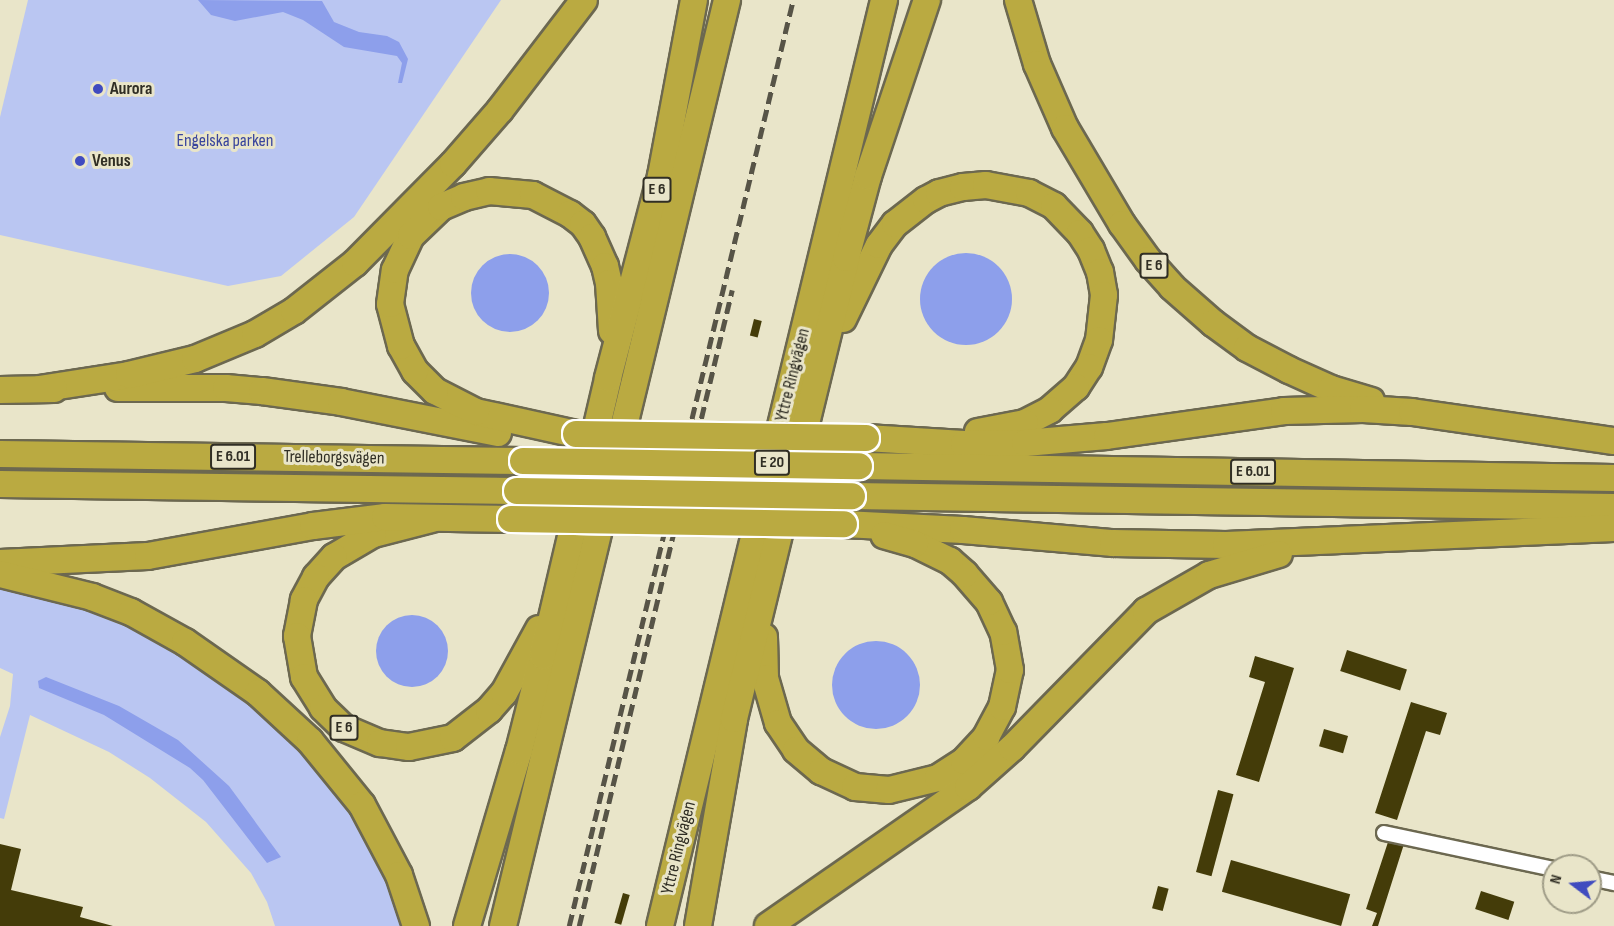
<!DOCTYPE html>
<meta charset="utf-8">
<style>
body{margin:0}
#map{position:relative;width:1614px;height:926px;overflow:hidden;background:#e9e5c9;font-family:"Sofia Sans Condensed",sans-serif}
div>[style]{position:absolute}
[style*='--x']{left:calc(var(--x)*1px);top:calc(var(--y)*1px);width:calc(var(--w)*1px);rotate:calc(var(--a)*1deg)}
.green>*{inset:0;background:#bac6f2}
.water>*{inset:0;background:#8d9feb}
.round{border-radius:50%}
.building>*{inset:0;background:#443c09;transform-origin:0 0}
.roads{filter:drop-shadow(2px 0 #6c6850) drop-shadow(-2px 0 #6c6850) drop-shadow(0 2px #6c6850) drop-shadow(0 -2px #6c6850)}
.minor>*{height:14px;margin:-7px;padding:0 7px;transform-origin:7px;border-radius:7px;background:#fff}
.motorway>*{height:26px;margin:-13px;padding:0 13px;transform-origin:13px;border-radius:13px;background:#baaa41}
.rail>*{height:4.5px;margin-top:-2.25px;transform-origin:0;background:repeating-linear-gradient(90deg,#575447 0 12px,transparent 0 18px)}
.bridges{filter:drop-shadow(2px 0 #fff) drop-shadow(-2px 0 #fff) drop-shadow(0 2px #fff) drop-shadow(0 -2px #fff)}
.motorway-bridge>*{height:26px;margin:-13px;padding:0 13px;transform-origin:13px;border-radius:13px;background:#baaa41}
.dots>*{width:16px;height:16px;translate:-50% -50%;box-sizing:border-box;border:3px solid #e9e5c9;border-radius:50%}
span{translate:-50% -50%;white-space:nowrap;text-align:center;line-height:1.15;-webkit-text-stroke:6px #e9e5c9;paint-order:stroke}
.shield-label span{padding:2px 4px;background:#e9e5c9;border:2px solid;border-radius:4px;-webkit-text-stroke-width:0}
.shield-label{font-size:16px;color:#302e24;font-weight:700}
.poi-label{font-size:18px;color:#302e24;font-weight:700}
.left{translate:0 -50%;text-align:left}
.park-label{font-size:18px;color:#39459d}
.street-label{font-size:18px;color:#302e24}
.north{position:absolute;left:1542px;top:854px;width:60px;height:60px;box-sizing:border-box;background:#e9e5c9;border:2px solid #9f9c87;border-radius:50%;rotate:286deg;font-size:16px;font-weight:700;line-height:24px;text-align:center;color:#302e24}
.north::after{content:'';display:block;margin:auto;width:21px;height:27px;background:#404bbf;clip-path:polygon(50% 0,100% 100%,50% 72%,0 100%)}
</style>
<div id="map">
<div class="green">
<div style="clip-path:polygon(28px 0,501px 0,354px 217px,281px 276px,228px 286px,0 235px,0 117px)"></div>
<div style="clip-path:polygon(0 580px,56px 594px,158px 635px,280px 720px,365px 822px,408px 926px,275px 926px,267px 902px,251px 873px,206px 822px,150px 778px,109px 752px,30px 715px,4px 819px,0 818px,0 737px,10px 706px,13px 674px,0 668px)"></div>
</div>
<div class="water">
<div style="clip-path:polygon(198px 0,322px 1px,334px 22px,359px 32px,387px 36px,399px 42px,408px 59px,402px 83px,398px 83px,402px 63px,397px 56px,344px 47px,303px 20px,283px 12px,235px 21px,211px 15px)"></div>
<div class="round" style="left:920px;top:253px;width:92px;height:92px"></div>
<div class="round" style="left:471px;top:254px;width:78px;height:78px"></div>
<div class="round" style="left:376px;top:615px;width:72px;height:72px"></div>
<div class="round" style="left:832px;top:641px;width:88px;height:88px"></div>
<div style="clip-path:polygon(46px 677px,119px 706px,178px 740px,229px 786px,281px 857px,267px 863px,203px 780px,190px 768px,104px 715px,39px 688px,38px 681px)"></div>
</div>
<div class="building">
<div style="left:754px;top:319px;width:8px;height:17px;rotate:14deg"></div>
<div style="left:1347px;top:650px;width:63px;height:22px;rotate:18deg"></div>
<div style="clip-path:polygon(1255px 656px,1294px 668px,1259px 782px,1236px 775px,1265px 682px,1249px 677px)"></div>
<div style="clip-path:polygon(1411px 702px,1447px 713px,1440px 735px,1426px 731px,1397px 820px,1375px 813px)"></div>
<div style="left:1324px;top:729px;width:25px;height:18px;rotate:16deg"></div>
<div style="left:1218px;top:790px;width:16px;height:85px;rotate:15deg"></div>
<div style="clip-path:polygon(1389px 839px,1404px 844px,1378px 926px,1372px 926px,1377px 913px,1366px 909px)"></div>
<div style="clip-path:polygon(0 844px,21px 849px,11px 890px,83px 907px,80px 917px,113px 926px,0 926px)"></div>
<div style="left:1231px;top:860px;width:124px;height:33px;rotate:16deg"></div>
<div style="left:1158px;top:886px;width:11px;height:23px;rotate:15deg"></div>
<div style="left:1481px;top:891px;width:35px;height:19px;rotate:18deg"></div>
<div style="left:623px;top:893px;width:7px;height:31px;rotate:16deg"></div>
</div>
<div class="roads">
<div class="minor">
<div style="--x:1384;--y:833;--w:174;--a:12"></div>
<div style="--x:1590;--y:878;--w:25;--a:12"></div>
</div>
<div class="motorway">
<div style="--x:1018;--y:0;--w:67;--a:73.5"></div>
<div style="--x:1037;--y:64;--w:70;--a:66.4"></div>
<div style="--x:1065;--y:128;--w:112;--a:59.3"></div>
<div style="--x:1122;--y:224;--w:44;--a:54.2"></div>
<div style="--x:1148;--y:260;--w:36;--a:48"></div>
<div style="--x:1172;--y:287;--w:55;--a:41.3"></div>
<div style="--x:1213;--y:323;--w:42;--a:36.3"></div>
<div style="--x:1247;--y:348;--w:47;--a:27.6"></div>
<div style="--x:1289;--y:370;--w:46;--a:24.3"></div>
<div style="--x:1331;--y:389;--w:42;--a:16.7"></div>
<div style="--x:843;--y:319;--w:82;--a:-64.1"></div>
<div style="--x:879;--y:245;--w:26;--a:-53"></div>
<div style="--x:895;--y:224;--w:39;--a:-38"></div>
<div style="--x:926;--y:200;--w:15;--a:-28"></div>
<div style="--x:939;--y:193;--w:25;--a:-14"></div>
<div style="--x:963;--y:187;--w:23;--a:-5"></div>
<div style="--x:986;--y:185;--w:44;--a:10.5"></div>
<div style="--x:1029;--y:193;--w:28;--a:27"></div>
<div style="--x:1054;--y:206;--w:37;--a:46"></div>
<div style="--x:1080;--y:233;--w:20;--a:57"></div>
<div style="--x:1091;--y:250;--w:24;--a:68"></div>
<div style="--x:1100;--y:272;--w:23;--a:80"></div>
<div style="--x:1104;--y:295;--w:45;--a:96.3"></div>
<div style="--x:1099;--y:340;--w:29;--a:110"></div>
<div style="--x:1089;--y:367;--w:24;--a:123"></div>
<div style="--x:1076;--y:387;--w:35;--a:139"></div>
<div style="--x:1050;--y:410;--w:28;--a:153"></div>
<div style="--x:1025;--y:423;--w:48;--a:169.2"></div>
<div style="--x:118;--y:388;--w:108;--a:0"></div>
<div style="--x:226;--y:388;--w:36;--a:5"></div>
<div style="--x:262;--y:391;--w:80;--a:7.9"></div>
<div style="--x:341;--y:402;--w:160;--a:11.2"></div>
<div style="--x:39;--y:389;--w:91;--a:-8.8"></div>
<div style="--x:129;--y:375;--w:68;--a:-13.6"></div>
<div style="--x:195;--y:359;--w:65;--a:-22.6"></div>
<div style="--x:255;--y:334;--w:45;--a:-30.5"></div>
<div style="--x:294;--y:311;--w:78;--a:-38.2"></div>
<div style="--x:355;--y:263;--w:139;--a:-45.3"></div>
<div style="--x:453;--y:164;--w:72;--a:-49"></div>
<div style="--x:500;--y:110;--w:138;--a:-52.6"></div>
<div style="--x:0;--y:390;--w:54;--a:-1.1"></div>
<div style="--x:576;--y:434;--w:102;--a:-167.6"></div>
<div style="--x:476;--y:412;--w:46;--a:-152.9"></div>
<div style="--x:435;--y:391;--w:28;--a:-135"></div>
<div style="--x:415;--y:371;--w:29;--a:-119"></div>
<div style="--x:401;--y:346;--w:43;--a:-104.7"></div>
<div style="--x:390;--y:304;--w:34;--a:-82"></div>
<div style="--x:395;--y:270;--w:38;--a:-65"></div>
<div style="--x:411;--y:236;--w:42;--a:-44"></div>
<div style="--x:441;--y:207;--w:25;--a:-23"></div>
<div style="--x:464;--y:197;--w:26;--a:-13"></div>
<div style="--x:489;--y:191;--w:44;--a:5.2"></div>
<div style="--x:533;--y:195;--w:42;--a:27.2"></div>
<div style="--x:570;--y:214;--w:16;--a:38"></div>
<div style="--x:583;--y:224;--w:16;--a:55"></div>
<div style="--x:592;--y:237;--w:32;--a:66"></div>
<div style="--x:605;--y:266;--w:17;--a:77"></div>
<div style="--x:609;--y:283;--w:48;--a:86.4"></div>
<div style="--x:866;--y:438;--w:98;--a:3.5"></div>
<div style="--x:964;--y:444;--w:61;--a:-0.9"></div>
<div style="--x:1025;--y:443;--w:82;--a:-4.9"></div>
<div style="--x:1107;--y:436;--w:179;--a:-8"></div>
<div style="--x:1284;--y:411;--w:79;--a:-1.5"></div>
<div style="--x:1363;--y:409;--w:49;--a:3.5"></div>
<div style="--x:1412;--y:412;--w:204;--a:8.2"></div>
<div style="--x:0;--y:454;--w:523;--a:0.77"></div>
<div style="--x:859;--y:466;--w:755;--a:0.91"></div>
<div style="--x:0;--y:484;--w:517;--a:0.78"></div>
<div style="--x:852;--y:496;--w:762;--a:0.83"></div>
<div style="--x:432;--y:519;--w:61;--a:165.7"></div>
<div style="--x:373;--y:534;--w:45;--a:149.5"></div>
<div style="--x:334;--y:557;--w:27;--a:132"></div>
<div style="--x:316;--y:577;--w:26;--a:118"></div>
<div style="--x:304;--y:600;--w:37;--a:101"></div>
<div style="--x:297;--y:636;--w:42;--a:80.3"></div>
<div style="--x:304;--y:677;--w:36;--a:58"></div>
<div style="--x:323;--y:708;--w:29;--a:44"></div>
<div style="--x:344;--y:728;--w:39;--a:23"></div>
<div style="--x:380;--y:743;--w:29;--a:8"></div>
<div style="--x:409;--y:747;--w:45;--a:-11.6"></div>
<div style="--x:453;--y:738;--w:46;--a:-37.9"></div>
<div style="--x:489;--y:710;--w:23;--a:-49"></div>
<div style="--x:504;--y:693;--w:73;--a:-61.3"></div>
<div style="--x:844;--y:524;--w:119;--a:2.9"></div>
<div style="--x:963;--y:530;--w:151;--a:5"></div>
<div style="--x:1113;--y:543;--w:113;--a:1"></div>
<div style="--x:1226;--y:545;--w:388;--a:-2.5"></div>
<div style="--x:0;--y:563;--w:148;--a:-2.7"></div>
<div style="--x:148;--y:556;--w:168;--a:-10.3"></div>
<div style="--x:313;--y:526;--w:73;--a:-7.1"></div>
<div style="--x:385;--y:517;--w:126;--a:0.9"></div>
<div style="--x:0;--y:574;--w:95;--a:14"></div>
<div style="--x:92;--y:597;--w:42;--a:21"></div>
<div style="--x:131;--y:612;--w:62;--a:29.1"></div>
<div style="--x:185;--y:642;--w:89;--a:34.9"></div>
<div style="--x:258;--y:693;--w:71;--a:42.7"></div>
<div style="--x:310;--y:741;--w:82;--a:50.9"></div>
<div style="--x:362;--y:805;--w:79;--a:62.1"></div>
<div style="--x:399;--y:875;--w:54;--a:71.6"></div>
<div style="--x:764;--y:637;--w:41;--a:88.6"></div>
<div style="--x:765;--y:678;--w:47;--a:73.9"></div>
<div style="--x:778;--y:723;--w:32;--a:56"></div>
<div style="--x:796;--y:750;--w:33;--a:40"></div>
<div style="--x:821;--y:771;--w:38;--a:25"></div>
<div style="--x:855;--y:787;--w:34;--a:5"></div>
<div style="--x:889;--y:790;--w:50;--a:-13.8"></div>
<div style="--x:938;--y:778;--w:31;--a:-33"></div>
<div style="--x:964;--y:761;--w:33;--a:-47"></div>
<div style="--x:986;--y:737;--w:34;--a:-62"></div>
<div style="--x:1002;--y:707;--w:38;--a:-78"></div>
<div style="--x:1010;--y:670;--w:39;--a:-100"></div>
<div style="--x:1003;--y:632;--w:33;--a:-115"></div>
<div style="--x:989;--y:602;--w:37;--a:-131"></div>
<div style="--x:965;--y:574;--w:20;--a:-139"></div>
<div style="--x:950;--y:561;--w:39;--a:-154"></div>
<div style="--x:915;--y:544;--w:32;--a:-164"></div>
<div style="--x:467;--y:926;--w:183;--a:-73.5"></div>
<div style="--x:519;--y:751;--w:98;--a:-75.8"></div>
<div style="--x:543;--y:656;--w:285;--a:-76.8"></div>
<div style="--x:608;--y:378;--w:209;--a:-75.3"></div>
<div style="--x:661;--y:176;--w:179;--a:-79.4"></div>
<div style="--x:503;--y:926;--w:953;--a:-76.4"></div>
<div style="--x:660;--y:926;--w:953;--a:-76.4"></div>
<div style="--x:698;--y:926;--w:210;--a:-80.1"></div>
<div style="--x:734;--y:719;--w:474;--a:-76.3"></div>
<div style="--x:846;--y:258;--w:85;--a:-75"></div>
<div style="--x:868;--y:176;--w:186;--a:-71.5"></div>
<div style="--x:768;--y:926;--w:244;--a:-34.8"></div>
<div style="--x:968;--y:787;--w:59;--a:-41.6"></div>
<div style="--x:1012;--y:748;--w:192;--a:-45.6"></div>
<div style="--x:1146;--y:611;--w:73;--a:-29.7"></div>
<div style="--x:1209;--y:575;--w:73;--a:-16.7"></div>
</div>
</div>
<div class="rail">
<div style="--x:569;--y:926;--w:953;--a:-76.4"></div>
<div style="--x:579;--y:926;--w:654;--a:-76.47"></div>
</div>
<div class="bridges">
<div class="motorway-bridge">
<div style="--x:576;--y:434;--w:290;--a:0.8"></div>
<div style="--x:523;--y:461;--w:336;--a:0.9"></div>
<div style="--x:517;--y:491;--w:335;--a:0.9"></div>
<div style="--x:511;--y:519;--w:333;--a:0.9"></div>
</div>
</div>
<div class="dots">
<div style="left:98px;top:89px;background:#404bbf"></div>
<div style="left:80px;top:161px;background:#404bbf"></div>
</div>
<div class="shield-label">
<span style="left:657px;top:190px">E 6</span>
<span style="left:1154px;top:266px">E 6</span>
<span style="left:233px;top:457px">E 6.01</span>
<span style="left:772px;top:463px">E 20</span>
<span style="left:1253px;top:472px">E 6.01</span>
<span style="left:344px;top:728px">E 6</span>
</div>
<div class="poi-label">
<span class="left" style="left:110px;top:89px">Aurora</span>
<span class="left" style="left:92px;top:161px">Venus</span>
</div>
<div class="park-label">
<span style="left:225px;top:141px">Engelska parken</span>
</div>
<div class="street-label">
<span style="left:793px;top:375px;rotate:-76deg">Yttre Ringvägen</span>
<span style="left:334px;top:458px;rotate:1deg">Trelleborgsvägen</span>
<span style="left:679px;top:848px;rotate:-76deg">Yttre Ringvägen</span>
</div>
<div class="north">N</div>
</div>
